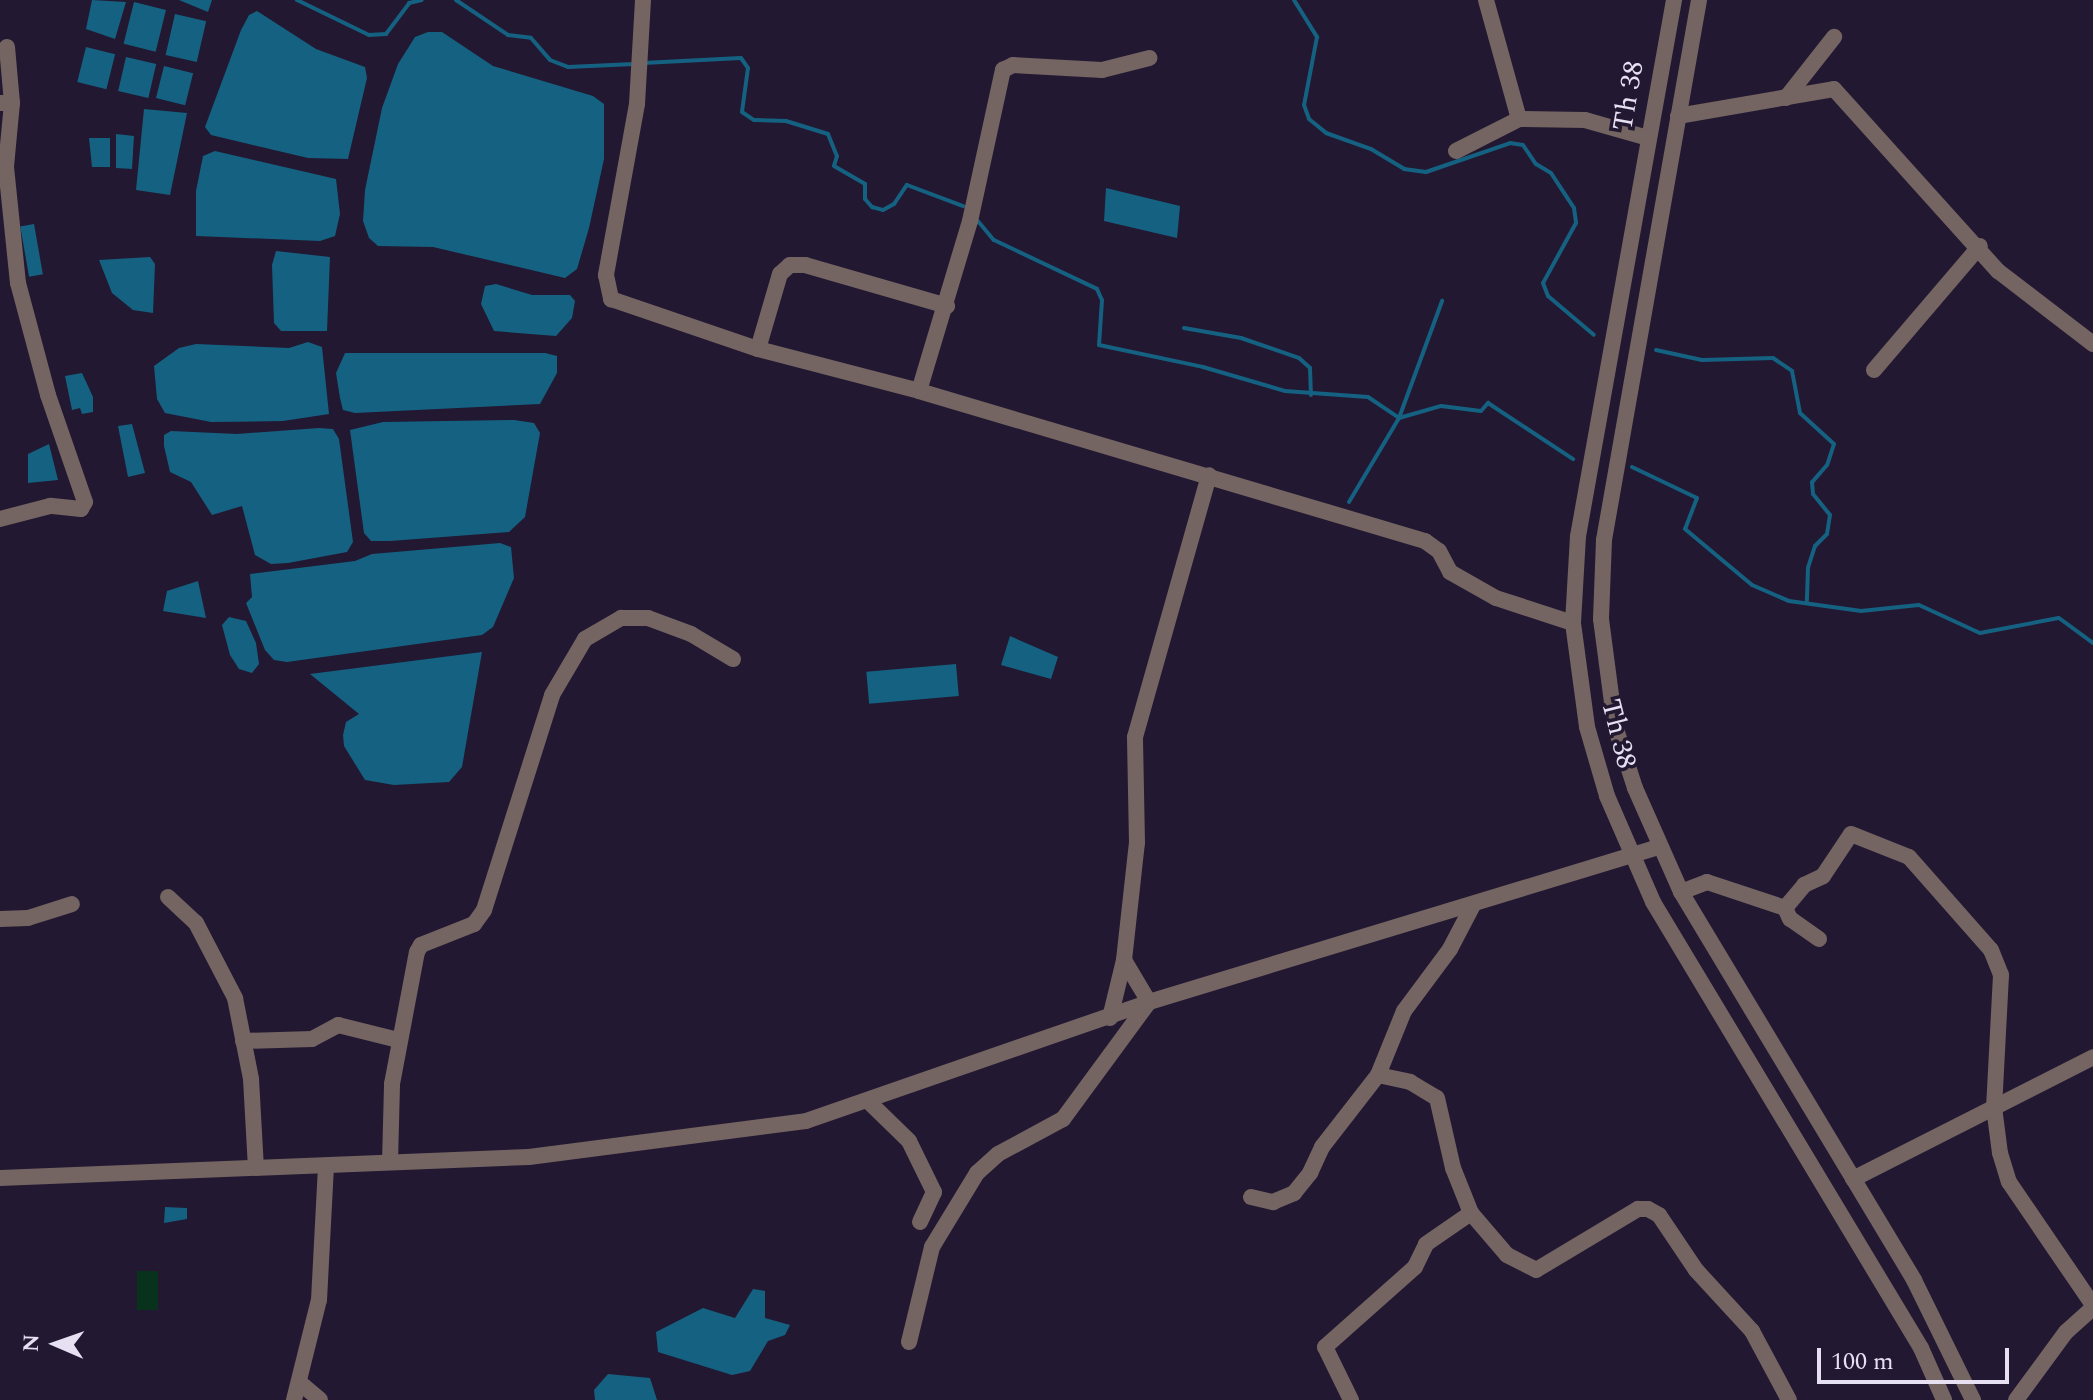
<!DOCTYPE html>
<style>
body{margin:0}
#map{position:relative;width:2093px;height:1400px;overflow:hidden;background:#221831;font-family:Spectral,serif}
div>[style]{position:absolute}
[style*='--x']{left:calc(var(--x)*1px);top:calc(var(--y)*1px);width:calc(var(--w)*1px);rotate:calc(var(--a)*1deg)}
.green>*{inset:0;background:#08321c;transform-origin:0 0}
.water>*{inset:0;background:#156181;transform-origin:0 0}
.stream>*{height:4px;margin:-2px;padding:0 2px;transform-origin:2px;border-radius:2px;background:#156181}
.minor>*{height:16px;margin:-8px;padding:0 8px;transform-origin:8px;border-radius:8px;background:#746462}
span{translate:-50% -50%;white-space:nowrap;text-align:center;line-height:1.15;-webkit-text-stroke:7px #221831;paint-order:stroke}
.street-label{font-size:28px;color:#e6e0f2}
.north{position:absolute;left:16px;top:1304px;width:80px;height:80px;-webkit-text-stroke:6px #221831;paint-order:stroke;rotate:272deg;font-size:22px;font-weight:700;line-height:32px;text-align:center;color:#e6e0f2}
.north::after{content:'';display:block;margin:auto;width:28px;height:36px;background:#e6e0f2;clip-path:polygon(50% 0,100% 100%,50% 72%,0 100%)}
.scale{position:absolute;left:1817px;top:1348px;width:192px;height:36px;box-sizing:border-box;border:4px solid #e6e0f2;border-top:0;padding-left:10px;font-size:24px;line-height:28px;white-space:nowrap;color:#e6e0f2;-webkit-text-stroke:6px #221831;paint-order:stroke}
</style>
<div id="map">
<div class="green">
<div style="left:158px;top:1271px;width:39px;height:21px;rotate:90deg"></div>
</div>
<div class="water">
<div style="clip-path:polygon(92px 0,126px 2px,115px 39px,86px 29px)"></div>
<div style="clip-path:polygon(179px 0,212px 0,208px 12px)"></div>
<div style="left:134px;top:2px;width:33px;height:43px;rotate:14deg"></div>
<div style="clip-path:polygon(257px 11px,316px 49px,365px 67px,367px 78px,348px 159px,308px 158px,211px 135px,205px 127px,241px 30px,249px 15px)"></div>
<div style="left:175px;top:14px;width:32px;height:42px;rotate:13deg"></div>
<div style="clip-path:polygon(428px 32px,442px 32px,493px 66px,593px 96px,604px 104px,604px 159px,589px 228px,577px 269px,565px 278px,433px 247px,378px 246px,369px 238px,363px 221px,365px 190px,382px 108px,398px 64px,415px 37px)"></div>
<div style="left:86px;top:47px;width:30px;height:36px;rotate:14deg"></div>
<div style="left:126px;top:57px;width:31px;height:35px;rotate:13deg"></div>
<div style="left:164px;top:66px;width:30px;height:33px;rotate:14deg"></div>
<div style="clip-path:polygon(144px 109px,187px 113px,170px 195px,136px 190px)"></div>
<div style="clip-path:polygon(116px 134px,134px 136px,132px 169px,116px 168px)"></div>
<div style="clip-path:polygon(89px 138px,110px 138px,110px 167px,92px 167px)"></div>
<div style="clip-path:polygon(215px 151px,336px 179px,340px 214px,335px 236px,320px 241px,196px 236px,196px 191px,203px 156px)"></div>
<div style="clip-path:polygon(1106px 188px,1180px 206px,1177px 238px,1104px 221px)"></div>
<div style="left:34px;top:224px;width:51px;height:14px;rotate:80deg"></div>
<div style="clip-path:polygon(276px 251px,330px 257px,327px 331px,281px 331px,274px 323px,272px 265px)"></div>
<div style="clip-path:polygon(150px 257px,155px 264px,153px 313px,133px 310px,112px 293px,99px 260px)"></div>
<div style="clip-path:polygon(496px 284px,532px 295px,570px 295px,575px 301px,572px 318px,556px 336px,494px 331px,481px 304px,485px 286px)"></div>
<div style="clip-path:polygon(308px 342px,322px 347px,329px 414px,283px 421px,211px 422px,165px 413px,157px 399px,154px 366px,179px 348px,196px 344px,289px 348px)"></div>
<div style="clip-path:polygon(345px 353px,545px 353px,557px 356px,557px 373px,540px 404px,355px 413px,343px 410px,340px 398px,336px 373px)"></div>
<div style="clip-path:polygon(82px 373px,93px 397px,93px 412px,82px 414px,80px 408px,72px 410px,65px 376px)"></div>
<div style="clip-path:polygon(514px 420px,534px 423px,540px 433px,525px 517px,509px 532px,390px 541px,371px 541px,364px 533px,350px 430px,383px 422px)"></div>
<div style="clip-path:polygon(132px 424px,145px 473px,128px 477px,118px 426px)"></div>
<div style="clip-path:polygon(319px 428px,333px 429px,339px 439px,353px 542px,347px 552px,288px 563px,271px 564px,255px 555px,242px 506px,212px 515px,191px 482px,170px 472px,164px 446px,164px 435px,171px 431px,237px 434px)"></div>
<div style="clip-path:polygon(49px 444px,58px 480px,28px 483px,28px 454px)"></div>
<div style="clip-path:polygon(500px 543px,511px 547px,514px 578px,493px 627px,482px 635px,287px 662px,274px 660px,265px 650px,246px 603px,252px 597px,250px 574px,355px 561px,372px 554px)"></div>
<div style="clip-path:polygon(198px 581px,206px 618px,163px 611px,167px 591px)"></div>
<div style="clip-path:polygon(229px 617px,246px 621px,256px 643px,259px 664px,252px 673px,239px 669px,230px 655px,222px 625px)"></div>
<div style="clip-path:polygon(1010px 636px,1058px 657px,1051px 679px,1001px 665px)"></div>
<div style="clip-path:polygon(482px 652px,462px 767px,449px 782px,394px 785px,365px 780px,344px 746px,343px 735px,346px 722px,359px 714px,310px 674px)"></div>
<div style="left:956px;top:664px;width:32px;height:90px;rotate:85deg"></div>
<div style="clip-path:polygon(165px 1207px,187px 1208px,187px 1219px,164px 1223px)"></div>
<div style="clip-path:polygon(753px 1289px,765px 1291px,765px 1318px,790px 1325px,785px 1335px,768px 1341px,750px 1371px,732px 1375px,658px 1352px,656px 1332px,703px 1308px,735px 1318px)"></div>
<div style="clip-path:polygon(608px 1374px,650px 1378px,657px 1400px,595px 1400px,594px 1390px)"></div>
</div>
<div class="stream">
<div style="--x:297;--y:0;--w:80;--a:25.9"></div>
<div style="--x:369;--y:35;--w:17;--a:-3"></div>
<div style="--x:386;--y:34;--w:39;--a:-53"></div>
<div style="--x:409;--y:3;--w:13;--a:-13"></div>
<div style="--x:456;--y:0;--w:63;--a:33.9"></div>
<div style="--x:508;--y:35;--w:23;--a:7"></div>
<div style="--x:531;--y:38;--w:29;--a:49"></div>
<div style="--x:550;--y:60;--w:19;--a:21"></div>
<div style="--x:568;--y:67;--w:66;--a:-2.6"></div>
<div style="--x:1294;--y:0;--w:44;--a:58.1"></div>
<div style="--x:1317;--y:37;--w:69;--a:100.8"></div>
<div style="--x:1304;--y:105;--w:15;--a:70"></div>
<div style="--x:1309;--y:119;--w:22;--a:39"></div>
<div style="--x:1326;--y:133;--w:48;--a:19.6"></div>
<div style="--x:1371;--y:149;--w:39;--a:31"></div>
<div style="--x:1404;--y:169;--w:22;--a:8"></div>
<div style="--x:1426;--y:172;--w:89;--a:-19"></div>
<div style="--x:1510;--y:143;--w:13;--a:9"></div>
<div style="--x:1523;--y:145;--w:23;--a:56"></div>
<div style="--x:1536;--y:164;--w:17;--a:31"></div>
<div style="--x:1551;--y:173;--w:42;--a:56.7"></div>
<div style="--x:1574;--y:208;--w:15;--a:82"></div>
<div style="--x:1576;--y:223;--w:68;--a:118.8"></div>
<div style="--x:1543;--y:283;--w:14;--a:69"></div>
<div style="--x:1548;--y:296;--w:60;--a:40.3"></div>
<div style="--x:643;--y:63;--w:98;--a:-2.9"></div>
<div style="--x:741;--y:58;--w:12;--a:55"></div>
<div style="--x:748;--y:68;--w:44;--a:97.8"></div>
<div style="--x:742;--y:112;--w:14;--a:34"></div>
<div style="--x:754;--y:120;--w:32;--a:2"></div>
<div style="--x:786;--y:121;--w:44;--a:17.2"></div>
<div style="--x:828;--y:134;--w:24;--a:68"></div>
<div style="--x:837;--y:156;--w:10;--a:107"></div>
<div style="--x:834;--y:166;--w:36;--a:30"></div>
<div style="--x:865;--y:184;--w:15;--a:90"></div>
<div style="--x:865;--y:199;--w:11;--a:49"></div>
<div style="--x:872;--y:207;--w:11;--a:15"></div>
<div style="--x:883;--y:210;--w:13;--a:-29"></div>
<div style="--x:894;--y:204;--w:23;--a:-56"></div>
<div style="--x:907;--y:185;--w:60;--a:20.6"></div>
<div style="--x:977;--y:220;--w:26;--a:50"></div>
<div style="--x:994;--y:240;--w:114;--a:25.4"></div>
<div style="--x:1097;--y:289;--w:12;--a:66"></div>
<div style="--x:1102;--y:300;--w:45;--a:93.8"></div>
<div style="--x:1099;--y:345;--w:106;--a:11.9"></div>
<div style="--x:1203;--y:367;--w:85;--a:16.3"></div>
<div style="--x:1285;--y:391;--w:83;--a:4.1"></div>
<div style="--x:1368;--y:397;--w:37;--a:34"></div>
<div style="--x:1399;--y:418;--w:44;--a:-15.9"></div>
<div style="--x:1441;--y:406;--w:40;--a:7.1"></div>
<div style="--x:1481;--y:411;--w:11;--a:-49"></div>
<div style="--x:1488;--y:403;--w:102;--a:33.4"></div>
<div style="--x:1184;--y:328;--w:58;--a:10"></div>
<div style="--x:1241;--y:338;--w:61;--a:19"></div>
<div style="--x:1299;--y:358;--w:15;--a:42"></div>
<div style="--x:1310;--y:368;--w:27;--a:88"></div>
<div style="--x:1656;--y:350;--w:47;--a:12.3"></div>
<div style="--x:1702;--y:360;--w:71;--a:-1.6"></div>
<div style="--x:1773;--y:358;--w:23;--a:34"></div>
<div style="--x:1792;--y:371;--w:43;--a:79.2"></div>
<div style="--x:1800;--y:413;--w:46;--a:42.4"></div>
<div style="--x:1834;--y:444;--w:22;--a:108"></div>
<div style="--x:1827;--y:465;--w:23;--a:131"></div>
<div style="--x:1812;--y:482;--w:12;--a:85"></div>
<div style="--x:1813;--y:494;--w:27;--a:51"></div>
<div style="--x:1830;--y:515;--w:19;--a:99"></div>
<div style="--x:1827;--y:534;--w:17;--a:135"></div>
<div style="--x:1815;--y:546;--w:23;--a:108"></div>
<div style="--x:1808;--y:568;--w:33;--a:92"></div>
<div style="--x:1632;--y:467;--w:72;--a:25.5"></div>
<div style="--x:1697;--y:498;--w:33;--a:111"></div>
<div style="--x:1685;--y:529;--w:87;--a:39.9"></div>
<div style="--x:1752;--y:585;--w:40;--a:23.4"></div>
<div style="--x:1789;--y:601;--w:73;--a:7.9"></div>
<div style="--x:1861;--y:611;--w:58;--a:-5.9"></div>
<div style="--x:1919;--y:605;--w:67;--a:24.7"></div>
<div style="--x:1980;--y:633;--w:80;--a:-10.8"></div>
<div style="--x:2059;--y:618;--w:42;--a:36.3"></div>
<div style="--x:1349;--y:502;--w:98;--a:-59.2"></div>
<div style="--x:1399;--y:418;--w:125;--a:-69.8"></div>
</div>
<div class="minor">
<div style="--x:643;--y:0;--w:104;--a:93.3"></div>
<div style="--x:637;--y:104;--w:174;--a:100.3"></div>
<div style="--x:606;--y:275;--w:25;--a:78"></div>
<div style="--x:611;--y:299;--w:155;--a:18.8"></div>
<div style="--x:758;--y:349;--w:166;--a:14.6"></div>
<div style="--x:919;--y:391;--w:528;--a:16.51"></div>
<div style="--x:1425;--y:541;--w:17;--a:36"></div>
<div style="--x:1439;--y:551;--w:24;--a:62"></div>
<div style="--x:1450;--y:572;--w:53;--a:29.5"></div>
<div style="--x:1496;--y:598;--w:81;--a:18"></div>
<div style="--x:1486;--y:0;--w:123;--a:74.5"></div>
<div style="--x:1674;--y:0;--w:545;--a:100.15"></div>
<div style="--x:1578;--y:536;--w:87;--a:93.3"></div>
<div style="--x:1573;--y:623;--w:105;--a:82.3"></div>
<div style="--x:1587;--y:727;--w:72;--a:73.8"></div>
<div style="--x:1607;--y:796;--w:116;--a:66.5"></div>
<div style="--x:1653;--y:902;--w:520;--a:59"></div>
<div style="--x:1921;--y:1348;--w:57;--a:66.1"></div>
<div style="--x:1699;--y:0;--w:548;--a:99.98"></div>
<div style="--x:1604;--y:540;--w:79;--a:92.2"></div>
<div style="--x:1601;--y:619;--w:108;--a:82.5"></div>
<div style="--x:1615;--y:726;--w:65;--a:72.1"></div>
<div style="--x:1635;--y:788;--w:114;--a:66.1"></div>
<div style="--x:1681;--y:892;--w:453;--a:59"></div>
<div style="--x:1914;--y:1280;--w:134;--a:63.8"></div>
<div style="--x:7;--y:47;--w:56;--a:84.9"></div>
<div style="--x:1786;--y:98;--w:78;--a:-51.8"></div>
<div style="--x:0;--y:103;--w:12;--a:0"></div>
<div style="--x:12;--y:103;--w:64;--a:95.4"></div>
<div style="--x:6;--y:167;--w:117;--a:84.1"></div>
<div style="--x:18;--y:283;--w:116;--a:75"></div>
<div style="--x:48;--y:395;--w:113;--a:70.9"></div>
<div style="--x:85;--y:502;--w:8;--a:120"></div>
<div style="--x:81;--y:509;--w:31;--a:-174"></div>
<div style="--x:50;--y:506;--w:52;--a:165.4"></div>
<div style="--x:1678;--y:116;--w:158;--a:-9.8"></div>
<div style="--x:1834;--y:89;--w:245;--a:48"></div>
<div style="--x:1998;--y:271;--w:120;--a:37.5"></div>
<div style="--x:1456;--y:151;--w:71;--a:-26.9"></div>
<div style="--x:1519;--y:119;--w:66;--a:0.9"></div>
<div style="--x:1585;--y:120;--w:66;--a:15.9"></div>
<div style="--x:758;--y:349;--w:78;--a:-73.7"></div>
<div style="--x:780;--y:274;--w:13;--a:-42"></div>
<div style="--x:790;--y:265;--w:15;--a:0"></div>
<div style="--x:805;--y:265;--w:148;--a:16.1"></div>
<div style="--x:1874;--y:370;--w:163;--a:-49.5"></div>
<div style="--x:919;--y:391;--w:177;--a:-73.3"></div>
<div style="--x:970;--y:221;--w:155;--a:-77.7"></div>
<div style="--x:1003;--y:70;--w:11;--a:-27"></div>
<div style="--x:1013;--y:65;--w:89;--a:3.2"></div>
<div style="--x:1102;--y:70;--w:49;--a:-14.3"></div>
<div style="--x:1681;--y:892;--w:28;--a:-21"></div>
<div style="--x:1707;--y:882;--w:82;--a:18.4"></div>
<div style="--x:168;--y:897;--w:38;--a:43"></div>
<div style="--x:196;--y:923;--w:85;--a:62.5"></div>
<div style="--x:235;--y:998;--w:83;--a:78.8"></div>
<div style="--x:251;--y:1079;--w:89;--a:86.8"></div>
<div style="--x:0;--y:919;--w:28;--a:-2"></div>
<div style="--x:28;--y:918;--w:46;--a:-17.7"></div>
<div style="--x:1819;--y:939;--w:35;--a:-145"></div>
<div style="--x:1790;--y:919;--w:12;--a:-114"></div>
<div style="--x:1785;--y:908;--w:30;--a:-50"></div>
<div style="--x:1804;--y:885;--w:21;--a:-25"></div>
<div style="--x:1823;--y:876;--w:50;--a:-56.3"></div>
<div style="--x:1851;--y:834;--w:62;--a:21.6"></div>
<div style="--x:1909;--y:857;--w:124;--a:48.6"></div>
<div style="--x:1991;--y:950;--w:27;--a:68"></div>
<div style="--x:2001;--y:975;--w:132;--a:93"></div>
<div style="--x:1994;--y:1107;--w:46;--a:82.6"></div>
<div style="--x:2000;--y:1153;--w:30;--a:73"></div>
<div style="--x:2009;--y:1182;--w:149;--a:55.7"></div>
<div style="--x:1110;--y:1018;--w:60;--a:-76.4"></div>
<div style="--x:1124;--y:960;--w:118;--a:-83.7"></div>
<div style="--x:1137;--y:843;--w:106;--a:-91.1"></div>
<div style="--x:1135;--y:737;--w:272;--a:-74.2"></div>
<div style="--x:243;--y:1041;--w:69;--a:-1.7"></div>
<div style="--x:312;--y:1039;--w:30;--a:-28"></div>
<div style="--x:338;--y:1025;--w:62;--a:14"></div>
<div style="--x:1378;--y:1075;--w:33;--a:12"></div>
<div style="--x:1410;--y:1082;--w:31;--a:31"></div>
<div style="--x:1437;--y:1098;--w:72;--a:77.1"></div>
<div style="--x:1453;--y:1168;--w:48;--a:68.2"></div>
<div style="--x:868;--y:1101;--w:57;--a:44.3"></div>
<div style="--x:909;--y:1141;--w:57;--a:63.9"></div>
<div style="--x:934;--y:1192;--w:33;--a:115"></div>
<div style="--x:390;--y:1162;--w:78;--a:-88.5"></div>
<div style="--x:392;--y:1084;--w:134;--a:-79.3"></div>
<div style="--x:417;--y:952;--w:8;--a:-60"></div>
<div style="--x:421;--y:945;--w:57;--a:-21.6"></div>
<div style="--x:474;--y:924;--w:17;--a:-54"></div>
<div style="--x:484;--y:910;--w:225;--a:-72.4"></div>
<div style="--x:552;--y:695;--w:65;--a:-59.5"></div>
<div style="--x:585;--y:639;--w:42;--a:-30.3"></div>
<div style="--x:621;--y:618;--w:27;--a:0"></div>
<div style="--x:648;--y:618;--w:46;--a:20.4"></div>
<div style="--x:691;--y:634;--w:49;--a:30.8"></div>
<div style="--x:0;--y:1178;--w:529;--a:-2.27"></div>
<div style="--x:529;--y:1157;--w:279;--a:-7.4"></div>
<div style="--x:806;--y:1121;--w:363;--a:-19.1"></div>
<div style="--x:1149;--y:1002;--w:533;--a:-16.91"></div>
<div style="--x:1853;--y:1179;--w:269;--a:-26.9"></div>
<div style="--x:1251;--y:1197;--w:23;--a:13"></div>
<div style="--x:1273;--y:1202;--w:23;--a:-23"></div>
<div style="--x:1294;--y:1193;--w:26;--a:-51"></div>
<div style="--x:1310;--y:1173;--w:29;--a:-65"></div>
<div style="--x:1322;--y:1147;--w:91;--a:-52.1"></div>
<div style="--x:1378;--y:1075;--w:69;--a:-67.9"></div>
<div style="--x:1404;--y:1011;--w:77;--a:-53.4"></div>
<div style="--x:1450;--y:949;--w:50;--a:-62.4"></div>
<div style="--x:909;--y:1342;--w:98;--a:-76.4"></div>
<div style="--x:932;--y:1247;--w:87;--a:-58.7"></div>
<div style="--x:977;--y:1173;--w:28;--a:-42"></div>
<div style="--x:998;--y:1154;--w:74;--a:-28.3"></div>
<div style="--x:1063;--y:1119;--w:145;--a:-53.7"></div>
<div style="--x:1149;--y:1002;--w:49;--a:-120.8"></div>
<div style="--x:300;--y:1383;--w:26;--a:40"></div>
<div style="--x:294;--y:1400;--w:103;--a:-76"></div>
<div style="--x:319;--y:1300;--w:134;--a:-87"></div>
<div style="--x:1351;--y:1400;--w:59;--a:-116.1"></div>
<div style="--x:1325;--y:1347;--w:120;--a:-41.6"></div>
<div style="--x:1415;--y:1267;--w:25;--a:-64"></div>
<div style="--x:1426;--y:1244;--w:55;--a:-34.6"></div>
<div style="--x:1471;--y:1213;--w:55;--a:49.4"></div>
<div style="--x:1507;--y:1255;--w:33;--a:27"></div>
<div style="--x:1536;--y:1270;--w:119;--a:-30.9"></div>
<div style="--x:1638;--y:1209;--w:10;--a:0"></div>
<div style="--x:1648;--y:1209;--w:13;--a:29"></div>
<div style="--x:1659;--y:1215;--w:66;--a:56.1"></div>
<div style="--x:1696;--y:1270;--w:83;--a:47.4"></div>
<div style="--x:1752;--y:1331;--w:78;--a:61.8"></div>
<div style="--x:2016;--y:1400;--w:84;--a:-53.7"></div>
<div style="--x:2066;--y:1332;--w:36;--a:-42"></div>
</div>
<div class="street-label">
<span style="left:1629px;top:96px;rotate:-80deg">Th 38</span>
<span style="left:1618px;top:734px;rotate:76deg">Th 38</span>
</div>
<div class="north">N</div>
<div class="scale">100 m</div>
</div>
